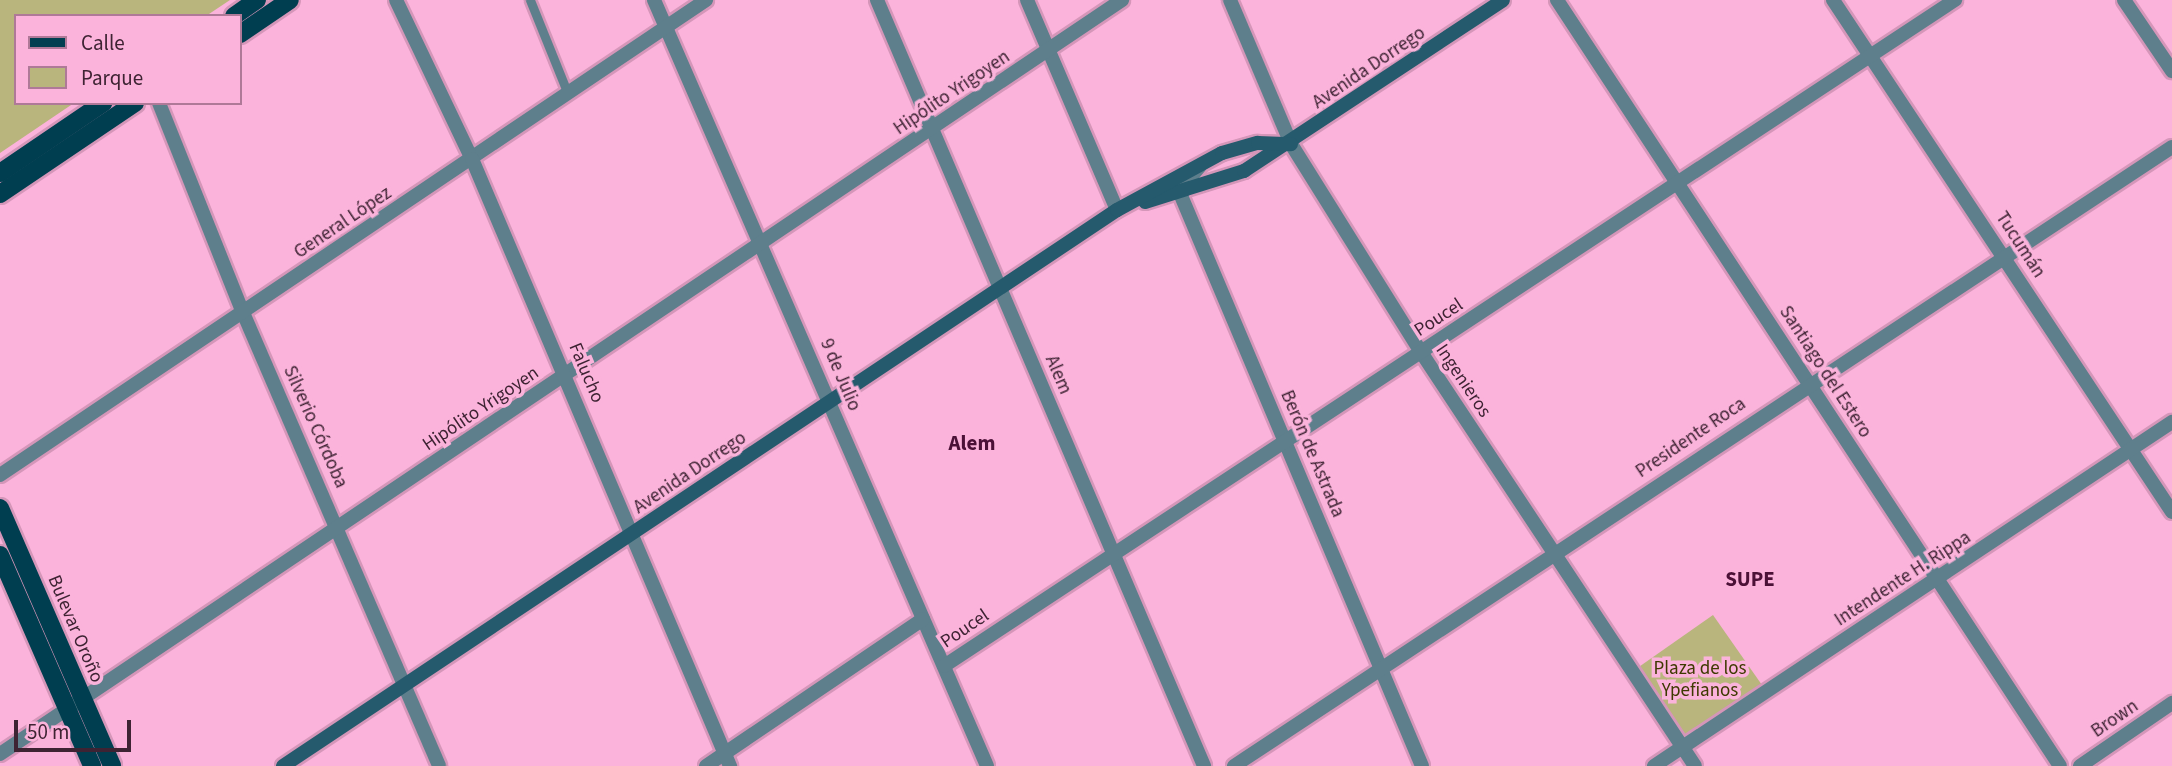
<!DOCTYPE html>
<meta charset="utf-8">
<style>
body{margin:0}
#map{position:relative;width:2172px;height:766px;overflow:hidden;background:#fbb3db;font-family:"Source Sans 3",sans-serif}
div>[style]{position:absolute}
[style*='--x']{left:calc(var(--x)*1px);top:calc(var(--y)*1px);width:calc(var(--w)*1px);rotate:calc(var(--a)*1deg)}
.green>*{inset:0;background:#b9b57d;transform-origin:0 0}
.roads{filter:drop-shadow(2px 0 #d596b9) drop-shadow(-2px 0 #d596b9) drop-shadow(0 2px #d596b9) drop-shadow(0 -2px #d596b9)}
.service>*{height:9px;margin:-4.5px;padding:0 4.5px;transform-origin:4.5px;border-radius:4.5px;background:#5e7f8c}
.minor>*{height:14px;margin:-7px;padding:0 7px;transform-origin:7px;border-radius:7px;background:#5e7f8c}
.tertiary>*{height:14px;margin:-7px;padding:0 7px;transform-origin:7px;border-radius:7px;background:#5e7f8c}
.secondary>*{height:14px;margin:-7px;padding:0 7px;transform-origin:7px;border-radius:7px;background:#255a6d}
.primary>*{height:18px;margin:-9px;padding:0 9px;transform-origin:9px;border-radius:9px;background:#003e50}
span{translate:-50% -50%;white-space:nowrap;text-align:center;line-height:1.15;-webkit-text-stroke:7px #fbb3db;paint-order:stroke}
.street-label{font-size:19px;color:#3e2333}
.park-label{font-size:19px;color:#3e3900}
.neighbourhood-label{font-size:21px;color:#4b1137;font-weight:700}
.legend{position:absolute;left:14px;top:14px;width:228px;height:91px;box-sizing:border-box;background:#fbb3db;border:2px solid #af7998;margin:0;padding:9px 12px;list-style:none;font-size:21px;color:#3e2333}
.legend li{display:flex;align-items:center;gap:14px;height:35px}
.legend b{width:35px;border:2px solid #af7998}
.scale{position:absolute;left:14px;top:720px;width:117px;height:32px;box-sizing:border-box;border:4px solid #3e2333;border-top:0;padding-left:9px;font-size:21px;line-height:24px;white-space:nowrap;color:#3e2333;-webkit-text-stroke:5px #fbb3db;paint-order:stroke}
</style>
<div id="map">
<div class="green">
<div style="clip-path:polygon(0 0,230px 0,206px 16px,16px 16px,16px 103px,74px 103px,0 153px)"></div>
<div style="left:1713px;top:615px;width:93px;height:98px;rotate:55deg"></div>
</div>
<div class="roads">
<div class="service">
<div style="--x:530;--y:0;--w:101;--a:68"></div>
</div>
<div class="minor">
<div style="--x:654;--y:0;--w:835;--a:66.5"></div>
<div style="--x:877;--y:0;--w:833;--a:66.88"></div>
<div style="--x:1027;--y:0;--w:228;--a:66.8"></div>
<div style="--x:1230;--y:0;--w:156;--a:67"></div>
<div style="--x:1291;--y:144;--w:245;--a:58"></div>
<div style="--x:1421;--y:352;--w:496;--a:56.5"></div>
<div style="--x:1557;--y:0;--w:916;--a:56.71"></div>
<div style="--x:1833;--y:0;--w:614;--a:56.49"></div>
<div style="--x:2124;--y:0;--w:86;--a:55.9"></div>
<div style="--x:159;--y:103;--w:228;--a:68.2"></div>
<div style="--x:244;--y:315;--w:491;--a:66.6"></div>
<div style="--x:1200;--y:166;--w:33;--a:130"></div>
<div style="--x:1179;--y:191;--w:624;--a:67.09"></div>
<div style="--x:0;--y:475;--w:851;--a:-33.93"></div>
<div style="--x:944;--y:666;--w:1211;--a:-33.38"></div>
<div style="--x:0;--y:754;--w:1352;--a:-33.9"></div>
<div style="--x:706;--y:766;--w:262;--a:-34.1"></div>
<div style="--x:1234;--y:766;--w:1124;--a:-33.42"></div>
<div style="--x:1654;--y:766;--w:622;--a:-33.59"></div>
<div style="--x:2080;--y:766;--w:112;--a:-34.4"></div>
</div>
<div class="tertiary">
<div style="--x:396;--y:0;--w:176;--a:64.5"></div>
<div style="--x:472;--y:159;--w:660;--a:66.97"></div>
</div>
<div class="secondary">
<div style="--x:1145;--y:202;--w:104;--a:-17.4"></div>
<div style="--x:1244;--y:171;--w:310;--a:-33.4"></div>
<div style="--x:283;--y:766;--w:1002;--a:-33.69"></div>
<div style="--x:1117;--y:210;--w:119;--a:-28.5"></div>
<div style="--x:1222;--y:153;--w:37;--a:-16"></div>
<div style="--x:1258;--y:143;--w:33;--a:2"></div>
</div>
<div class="primary">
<div style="--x:234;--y:16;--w:28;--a:-35"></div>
<div style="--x:240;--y:34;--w:60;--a:-34.2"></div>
<div style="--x:0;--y:173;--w:125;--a:-34.2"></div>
<div style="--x:0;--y:194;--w:163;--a:-34"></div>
<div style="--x:0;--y:508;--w:281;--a:66.5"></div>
<div style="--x:0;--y:555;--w:230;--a:66.4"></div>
</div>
</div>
<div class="street-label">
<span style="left:1369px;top:68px;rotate:-34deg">Avenida Dorrego</span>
<span style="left:952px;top:93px;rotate:-34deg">Hipólito Yrigoyen</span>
<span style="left:343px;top:223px;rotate:-34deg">General López</span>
<span style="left:2020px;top:245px;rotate:57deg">Tucumán</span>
<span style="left:1439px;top:318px;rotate:-33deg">Poucel</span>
<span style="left:1825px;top:372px;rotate:57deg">Santiago del Estero</span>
<span style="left:586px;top:373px;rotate:67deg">Falucho</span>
<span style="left:840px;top:375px;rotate:67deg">9 de Julio</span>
<span style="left:1058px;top:375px;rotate:67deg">Alem</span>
<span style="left:1463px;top:381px;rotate:56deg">Ingenieros</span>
<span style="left:481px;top:409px;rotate:-34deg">Hipólito Yrigoyen</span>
<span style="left:315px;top:427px;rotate:66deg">Silverio Córdoba</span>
<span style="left:1691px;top:438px;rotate:-34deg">Presidente Roca</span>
<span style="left:1312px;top:454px;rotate:67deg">Berón de Astrada</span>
<span style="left:690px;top:473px;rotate:-34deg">Avenida Dorrego</span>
<span style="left:1903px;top:579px;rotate:-33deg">Intendente H. Rippa</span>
<span style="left:75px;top:629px;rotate:67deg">Bulevar Oroño</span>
<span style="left:965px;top:629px;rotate:-34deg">Poucel</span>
<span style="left:2115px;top:719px;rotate:-34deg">Brown</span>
</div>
<div class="park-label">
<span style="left:1700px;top:680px">Plaza de los<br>Ypefianos</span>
</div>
<div class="neighbourhood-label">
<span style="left:972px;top:443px">Alem</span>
<span style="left:1750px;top:579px">SUPE</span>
</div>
<ul class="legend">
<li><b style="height:9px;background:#003e50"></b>Calle</li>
<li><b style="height:19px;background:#b9b57d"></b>Parque</li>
</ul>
<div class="scale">50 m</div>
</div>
